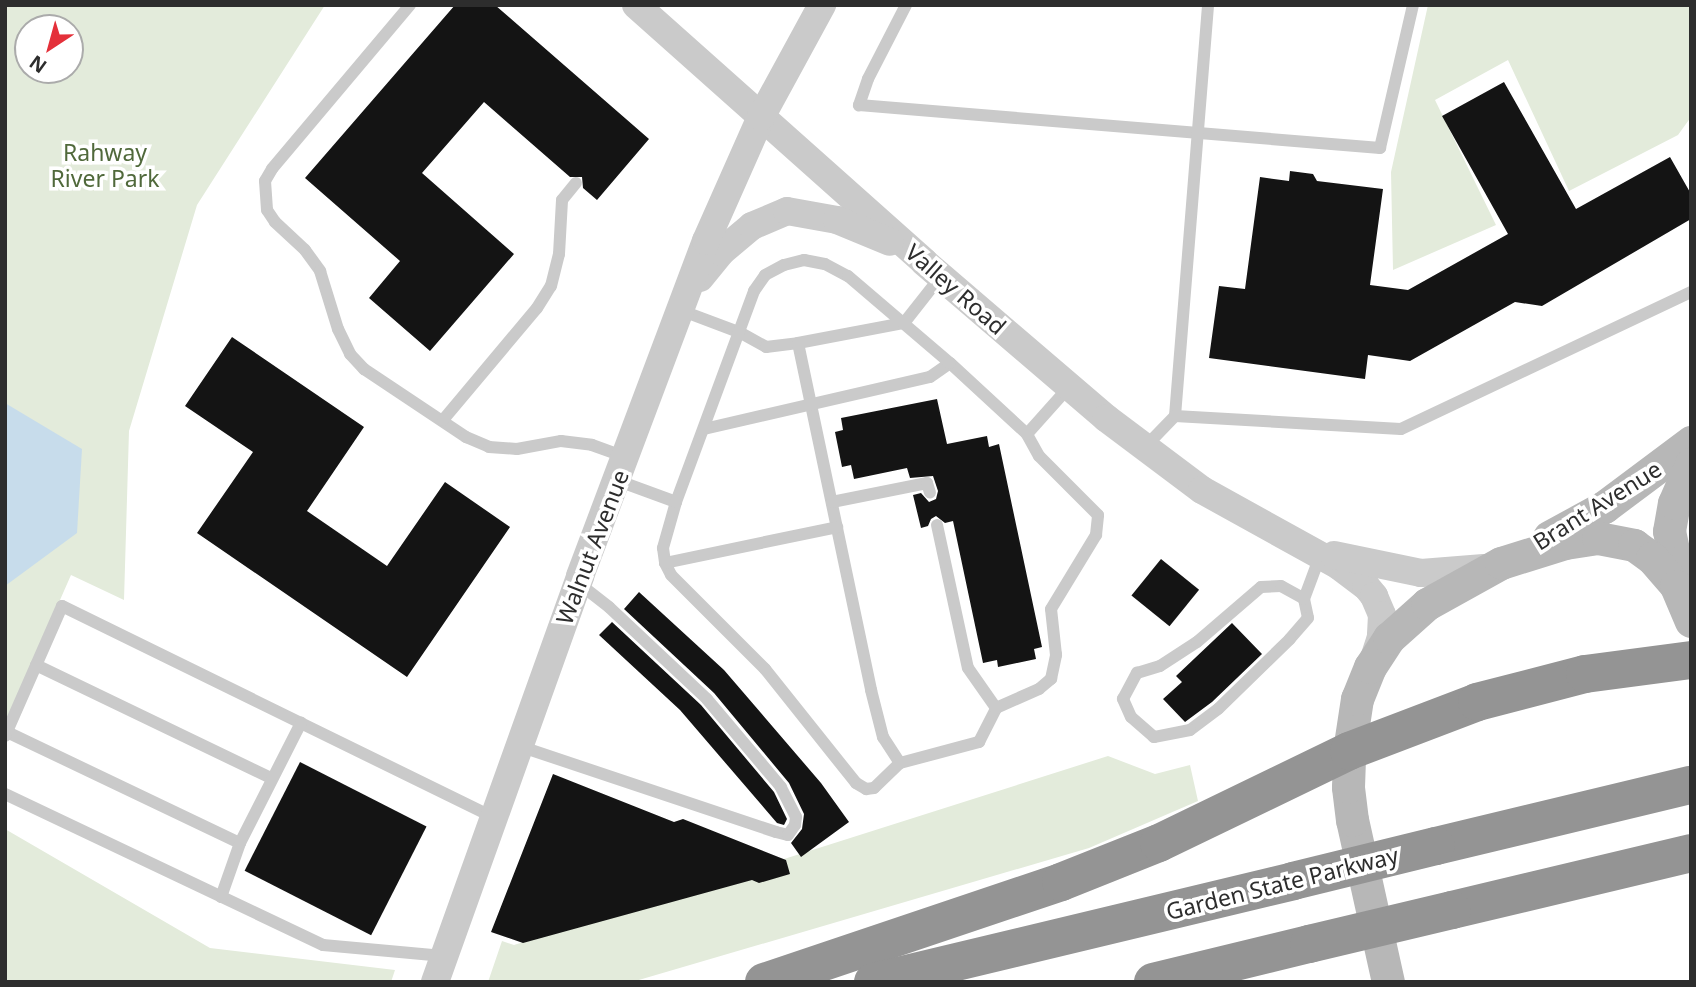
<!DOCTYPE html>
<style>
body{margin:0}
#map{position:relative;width:1696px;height:987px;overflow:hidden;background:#fff;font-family:"Noto Sans",sans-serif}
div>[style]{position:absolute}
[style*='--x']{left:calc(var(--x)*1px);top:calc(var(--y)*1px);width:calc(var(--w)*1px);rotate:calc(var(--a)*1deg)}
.green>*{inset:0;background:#e3ebdb}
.water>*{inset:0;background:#c7dceb}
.building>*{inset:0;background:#141414;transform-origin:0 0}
.service>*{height:12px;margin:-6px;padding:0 6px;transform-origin:6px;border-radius:6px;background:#cacaca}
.tertiary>*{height:28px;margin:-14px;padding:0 14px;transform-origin:14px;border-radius:14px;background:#cacaca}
.secondary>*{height:33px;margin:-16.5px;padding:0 16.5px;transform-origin:16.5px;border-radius:16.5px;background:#b7b7b7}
.motorway>*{height:38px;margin:-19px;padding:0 19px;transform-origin:19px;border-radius:19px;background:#949494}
.motorway-bridge>*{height:38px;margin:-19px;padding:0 19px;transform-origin:19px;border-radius:19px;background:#949494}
span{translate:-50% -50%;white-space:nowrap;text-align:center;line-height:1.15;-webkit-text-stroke:7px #fff;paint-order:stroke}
.park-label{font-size:23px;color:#50693b}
.street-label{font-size:23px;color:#2d2d2d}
.frame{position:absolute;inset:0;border:7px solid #2d2d2d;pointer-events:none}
.north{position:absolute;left:14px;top:14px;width:70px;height:70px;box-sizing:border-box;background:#fff;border:2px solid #ababab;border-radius:50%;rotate:216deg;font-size:19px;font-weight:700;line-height:28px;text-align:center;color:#2d2d2d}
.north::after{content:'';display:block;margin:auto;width:24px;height:32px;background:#e4303a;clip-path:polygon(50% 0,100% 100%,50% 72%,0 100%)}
</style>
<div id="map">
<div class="green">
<div style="clip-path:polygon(evenodd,5px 5px,325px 5px,197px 205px,129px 431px,124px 600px,71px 575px,5px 725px,5px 5px,28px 28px,70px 28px,70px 70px,28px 70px,28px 28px)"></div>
<div style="clip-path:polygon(1428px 5px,1691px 5px,1691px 117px,1678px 135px,1569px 191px,1508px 60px,1435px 100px,1496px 225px,1393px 270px,1391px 172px)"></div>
<div style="clip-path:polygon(1108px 756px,1155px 774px,1190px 765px,1198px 801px,1089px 848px,632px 982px,488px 982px,502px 941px,514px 945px)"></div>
<div style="clip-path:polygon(5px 829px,210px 948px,395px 970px,391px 982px,5px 982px)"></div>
</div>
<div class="water">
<div style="clip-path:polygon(5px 403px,82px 449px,77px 533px,5px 586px)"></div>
</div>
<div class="building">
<div style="clip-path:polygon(455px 5px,495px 5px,649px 139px,597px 200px,583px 188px,582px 177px,570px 177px,484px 102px,422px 173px,514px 254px,430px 351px,369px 298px,400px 261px,305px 178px)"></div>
<div style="clip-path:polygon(1504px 82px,1576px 209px,1670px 157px,1691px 194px,1691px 219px,1542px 306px,1515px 302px,1410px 361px,1368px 355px,1365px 379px,1209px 358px,1219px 286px,1245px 289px,1260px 177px,1289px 181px,1290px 171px,1313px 174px,1317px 181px,1383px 189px,1370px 285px,1408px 290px,1508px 234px,1442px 116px)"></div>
<div style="clip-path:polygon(232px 337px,364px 427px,307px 511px,387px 566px,445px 482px,510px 527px,407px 677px,197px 533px,253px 452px,185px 406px)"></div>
<div style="clip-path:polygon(937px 399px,947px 444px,987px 436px,989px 447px,999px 444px,1042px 647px,1034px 649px,1036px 659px,998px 667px,997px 660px,983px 663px,953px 521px,945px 523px,936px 516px,931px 519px,928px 526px,921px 528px,913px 495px,921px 493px,929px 502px,936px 499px,938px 491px,933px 476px,910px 478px,907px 468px,854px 479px,851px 465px,842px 467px,835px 432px,843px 430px,841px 418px)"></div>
<div style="left:1161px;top:559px;width:49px;height:47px;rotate:39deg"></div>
<div style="clip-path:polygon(639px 592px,724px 670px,821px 783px,849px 822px,801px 857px,791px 843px,802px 829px,804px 814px,789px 783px,714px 693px,624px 609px)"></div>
<div style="clip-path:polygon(612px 622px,701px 705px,774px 792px,787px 819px,784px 825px,777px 823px,680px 710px,599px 635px)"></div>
<div style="clip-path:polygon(1232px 623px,1262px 654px,1212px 702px,1185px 722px,1163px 699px,1182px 682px,1176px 676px)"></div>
<div style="left:300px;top:762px;width:142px;height:122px;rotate:27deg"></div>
<div style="clip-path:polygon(553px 774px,674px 822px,683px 819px,786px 860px,790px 874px,759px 883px,752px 880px,523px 943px,491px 932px)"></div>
</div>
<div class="service">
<div style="--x:410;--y:5;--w:214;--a:130.1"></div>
<div style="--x:272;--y:169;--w:14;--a:120"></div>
<div style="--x:265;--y:181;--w:29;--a:86"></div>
<div style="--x:267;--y:210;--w:14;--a:56"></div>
<div style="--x:275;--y:222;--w:41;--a:43"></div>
<div style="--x:305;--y:250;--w:26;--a:54"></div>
<div style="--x:320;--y:271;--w:61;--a:72.8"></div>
<div style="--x:338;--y:329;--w:28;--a:64"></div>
<div style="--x:350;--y:354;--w:21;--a:47"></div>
<div style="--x:364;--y:369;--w:123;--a:33.7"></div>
<div style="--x:466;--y:437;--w:25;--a:23"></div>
<div style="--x:489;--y:447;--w:28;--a:4"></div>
<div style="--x:517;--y:449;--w:45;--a:-10.3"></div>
<div style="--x:561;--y:441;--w:31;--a:7"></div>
<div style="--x:592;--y:445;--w:35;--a:20"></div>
<div style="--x:906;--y:5;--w:83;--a:117.2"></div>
<div style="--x:868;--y:79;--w:28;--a:109"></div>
<div style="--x:859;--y:105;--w:523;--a:4.72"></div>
<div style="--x:1380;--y:148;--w:147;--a:-77"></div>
<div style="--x:680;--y:310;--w:65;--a:20.7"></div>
<div style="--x:741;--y:333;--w:29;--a:29"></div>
<div style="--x:766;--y:347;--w:32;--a:-7"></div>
<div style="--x:798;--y:343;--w:108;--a:-10.7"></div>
<div style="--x:904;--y:323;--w:60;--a:-51.8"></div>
<div style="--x:798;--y:343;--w:355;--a:78.1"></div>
<div style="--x:871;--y:690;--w:49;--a:75.7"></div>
<div style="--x:883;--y:737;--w:31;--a:57"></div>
<div style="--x:900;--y:763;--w:82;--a:-14.9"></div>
<div style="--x:979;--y:742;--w:38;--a:-63"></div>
<div style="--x:996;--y:708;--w:47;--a:-23.8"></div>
<div style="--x:1039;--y:689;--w:16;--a:-40"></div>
<div style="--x:1051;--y:679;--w:25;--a:-78"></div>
<div style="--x:1056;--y:655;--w:46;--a:-96.2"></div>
<div style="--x:1051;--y:609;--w:87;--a:-58.7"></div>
<div style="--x:1096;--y:535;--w:20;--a:-84"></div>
<div style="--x:1098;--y:515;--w:83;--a:-135"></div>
<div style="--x:1039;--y:456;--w:25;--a:-119"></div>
<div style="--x:1027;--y:434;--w:63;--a:-48.2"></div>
<div style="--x:1175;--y:416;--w:412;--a:-85.4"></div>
<div style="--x:443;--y:420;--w:146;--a:-50"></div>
<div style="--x:537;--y:308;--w:26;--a:-58"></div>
<div style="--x:551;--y:286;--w:33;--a:-76"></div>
<div style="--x:559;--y:254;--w:54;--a:-86.8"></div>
<div style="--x:562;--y:200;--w:22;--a:-51"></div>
<div style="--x:704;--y:429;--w:232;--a:-13"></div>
<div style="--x:930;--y:377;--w:24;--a:-35"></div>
<div style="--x:950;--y:363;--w:105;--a:42.7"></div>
<div style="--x:1144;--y:448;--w:45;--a:-45.9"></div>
<div style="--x:1175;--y:416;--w:226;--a:3.3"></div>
<div style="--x:1401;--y:429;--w:321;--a:-25.3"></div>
<div style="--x:616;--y:480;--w:64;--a:20.1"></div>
<div style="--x:676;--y:502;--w:48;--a:105.8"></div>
<div style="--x:663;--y:548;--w:15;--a:82"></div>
<div style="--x:665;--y:563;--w:13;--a:63"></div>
<div style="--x:671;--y:575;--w:133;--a:45"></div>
<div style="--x:765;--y:669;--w:146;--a:51.4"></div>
<div style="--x:856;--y:783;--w:12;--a:31"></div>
<div style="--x:866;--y:789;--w:8;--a:-7"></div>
<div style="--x:874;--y:788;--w:36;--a:-44"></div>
<div style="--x:676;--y:502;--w:225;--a:-69.7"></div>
<div style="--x:754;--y:291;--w:19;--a:-55"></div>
<div style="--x:765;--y:275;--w:21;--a:-28"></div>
<div style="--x:784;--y:265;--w:21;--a:-14"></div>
<div style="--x:804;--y:260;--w:21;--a:11"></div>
<div style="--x:825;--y:264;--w:26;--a:28"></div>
<div style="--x:848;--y:276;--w:134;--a:40.5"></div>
<div style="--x:832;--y:502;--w:97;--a:-11.3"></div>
<div style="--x:927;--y:483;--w:10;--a:73"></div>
<div style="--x:937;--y:525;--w:146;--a:77.8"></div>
<div style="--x:968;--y:668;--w:49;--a:55"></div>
<div style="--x:665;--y:563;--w:176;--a:-11.8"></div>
<div style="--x:1304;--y:599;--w:19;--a:78"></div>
<div style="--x:1308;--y:618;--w:28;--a:131"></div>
<div style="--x:1290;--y:639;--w:100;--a:135.8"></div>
<div style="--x:1218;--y:709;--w:35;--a:143"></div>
<div style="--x:1190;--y:730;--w:37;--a:169"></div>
<div style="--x:1154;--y:737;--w:30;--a:-139"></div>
<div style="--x:1131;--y:717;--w:20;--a:-114"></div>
<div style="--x:1123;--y:699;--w:30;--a:-62"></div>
<div style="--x:1137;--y:673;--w:24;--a:-17"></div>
<div style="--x:1160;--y:666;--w:44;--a:-33"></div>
<div style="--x:1197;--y:642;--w:84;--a:-40.7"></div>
<div style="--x:1261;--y:587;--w:20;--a:-3"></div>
<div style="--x:1281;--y:586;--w:26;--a:29"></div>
<div style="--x:1304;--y:599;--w:46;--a:-69.6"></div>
<div style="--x:36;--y:665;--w:261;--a:25.7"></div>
<div style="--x:7;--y:732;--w:258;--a:25.5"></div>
<div style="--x:5;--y:736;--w:142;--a:-66.3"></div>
<div style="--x:62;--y:606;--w:480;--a:26.1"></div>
<div style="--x:519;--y:746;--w:271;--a:18.5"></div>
<div style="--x:776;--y:832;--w:12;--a:14"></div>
<div style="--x:788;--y:835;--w:12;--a:-55"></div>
<div style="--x:795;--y:825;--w:8;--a:-83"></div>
<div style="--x:796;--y:817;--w:34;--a:-117"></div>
<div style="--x:781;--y:787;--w:115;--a:-130.1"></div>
<div style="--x:707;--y:699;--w:134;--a:-136.8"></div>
<div style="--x:609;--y:607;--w:39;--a:-142"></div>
<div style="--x:5;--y:794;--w:352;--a:25.4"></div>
<div style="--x:323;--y:945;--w:121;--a:5.2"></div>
<div style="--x:221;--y:897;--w:57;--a:-70.6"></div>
<div style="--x:240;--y:843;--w:135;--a:-63.1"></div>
</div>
<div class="tertiary">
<div style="--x:636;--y:5;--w:386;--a:41.7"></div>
<div style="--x:924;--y:262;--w:240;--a:40.6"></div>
<div style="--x:1106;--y:418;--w:120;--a:36.9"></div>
<div style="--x:1202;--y:490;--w:157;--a:29"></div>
<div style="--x:1339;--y:566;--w:34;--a:37"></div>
<div style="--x:1366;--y:586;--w:13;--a:51"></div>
<div style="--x:1374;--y:596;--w:21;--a:67"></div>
<div style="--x:1382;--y:615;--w:22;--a:93"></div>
<div style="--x:1381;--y:637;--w:22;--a:108"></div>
<div style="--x:700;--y:278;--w:33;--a:-51"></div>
<div style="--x:721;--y:252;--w:40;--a:-40"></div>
<div style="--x:752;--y:226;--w:38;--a:-23"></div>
<div style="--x:787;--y:211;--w:51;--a:10.2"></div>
<div style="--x:837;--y:220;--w:57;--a:22.5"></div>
<div style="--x:1334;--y:555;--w:89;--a:11.7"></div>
<div style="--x:1421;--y:573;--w:63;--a:-4.5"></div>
<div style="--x:435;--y:982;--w:431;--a:-70.3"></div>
<div style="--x:580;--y:576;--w:358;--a:-69.4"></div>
<div style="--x:706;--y:241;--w:136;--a:-66.1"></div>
<div style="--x:761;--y:117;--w:128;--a:-61.4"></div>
</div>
<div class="secondary">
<div style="--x:1549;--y:537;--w:63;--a:-28.6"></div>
<div style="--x:1604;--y:507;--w:109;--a:-36.8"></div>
<div style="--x:1681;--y:587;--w:57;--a:-102.1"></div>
<div style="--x:1669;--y:531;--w:28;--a:-80"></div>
<div style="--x:1674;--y:503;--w:43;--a:-66.4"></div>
<div style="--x:1388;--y:982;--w:166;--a:-102.5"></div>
<div style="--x:1352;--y:820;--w:33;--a:-97"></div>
<div style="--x:1348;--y:787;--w:36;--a:-88"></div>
<div style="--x:1349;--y:751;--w:53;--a:-81.3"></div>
<div style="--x:1357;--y:699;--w:35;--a:-68"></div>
<div style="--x:1370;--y:667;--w:35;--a:-57"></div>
<div style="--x:1389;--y:638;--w:51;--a:-41.8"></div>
<div style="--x:1427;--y:604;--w:85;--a:-29"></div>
<div style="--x:1501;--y:563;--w:67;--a:-17.4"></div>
<div style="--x:1565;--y:543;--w:33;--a:-9"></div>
<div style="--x:1598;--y:538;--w:37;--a:11"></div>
<div style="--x:1634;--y:545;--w:22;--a:36"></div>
<div style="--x:1652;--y:558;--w:37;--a:49"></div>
<div style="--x:1676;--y:586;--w:38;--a:67"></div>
</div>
<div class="motorway">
<div style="--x:1436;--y:846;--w:262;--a:-13.5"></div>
<div style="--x:1452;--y:910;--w:246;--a:-13.4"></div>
<div style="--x:764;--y:982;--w:313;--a:-18.6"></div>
<div style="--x:1061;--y:882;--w:105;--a:-21.7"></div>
<div style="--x:1159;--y:843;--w:211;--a:-25.8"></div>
<div style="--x:1349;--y:751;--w:137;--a:-20.9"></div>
<div style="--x:1477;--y:702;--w:112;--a:-14.5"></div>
<div style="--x:1585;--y:674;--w:107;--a:-7.5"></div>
<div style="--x:873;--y:982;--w:432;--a:-13.5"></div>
<div style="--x:1153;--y:982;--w:161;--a:-13.7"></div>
</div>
<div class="motorway-bridge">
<div style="--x:1293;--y:881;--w:147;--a:-13.8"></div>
<div style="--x:1309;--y:944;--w:147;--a:-13.4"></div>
</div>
<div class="park-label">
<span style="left:105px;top:165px">Rahway<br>River Park</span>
</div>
<div class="street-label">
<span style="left:956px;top:289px;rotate:41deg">Valley Road</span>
<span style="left:1597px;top:505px;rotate:-32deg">Brant Avenue</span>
<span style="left:592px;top:547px;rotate:-69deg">Walnut Avenue</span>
<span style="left:1282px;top:883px;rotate:-14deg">Garden State Parkway</span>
</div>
<div class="frame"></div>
<div class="north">N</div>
</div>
